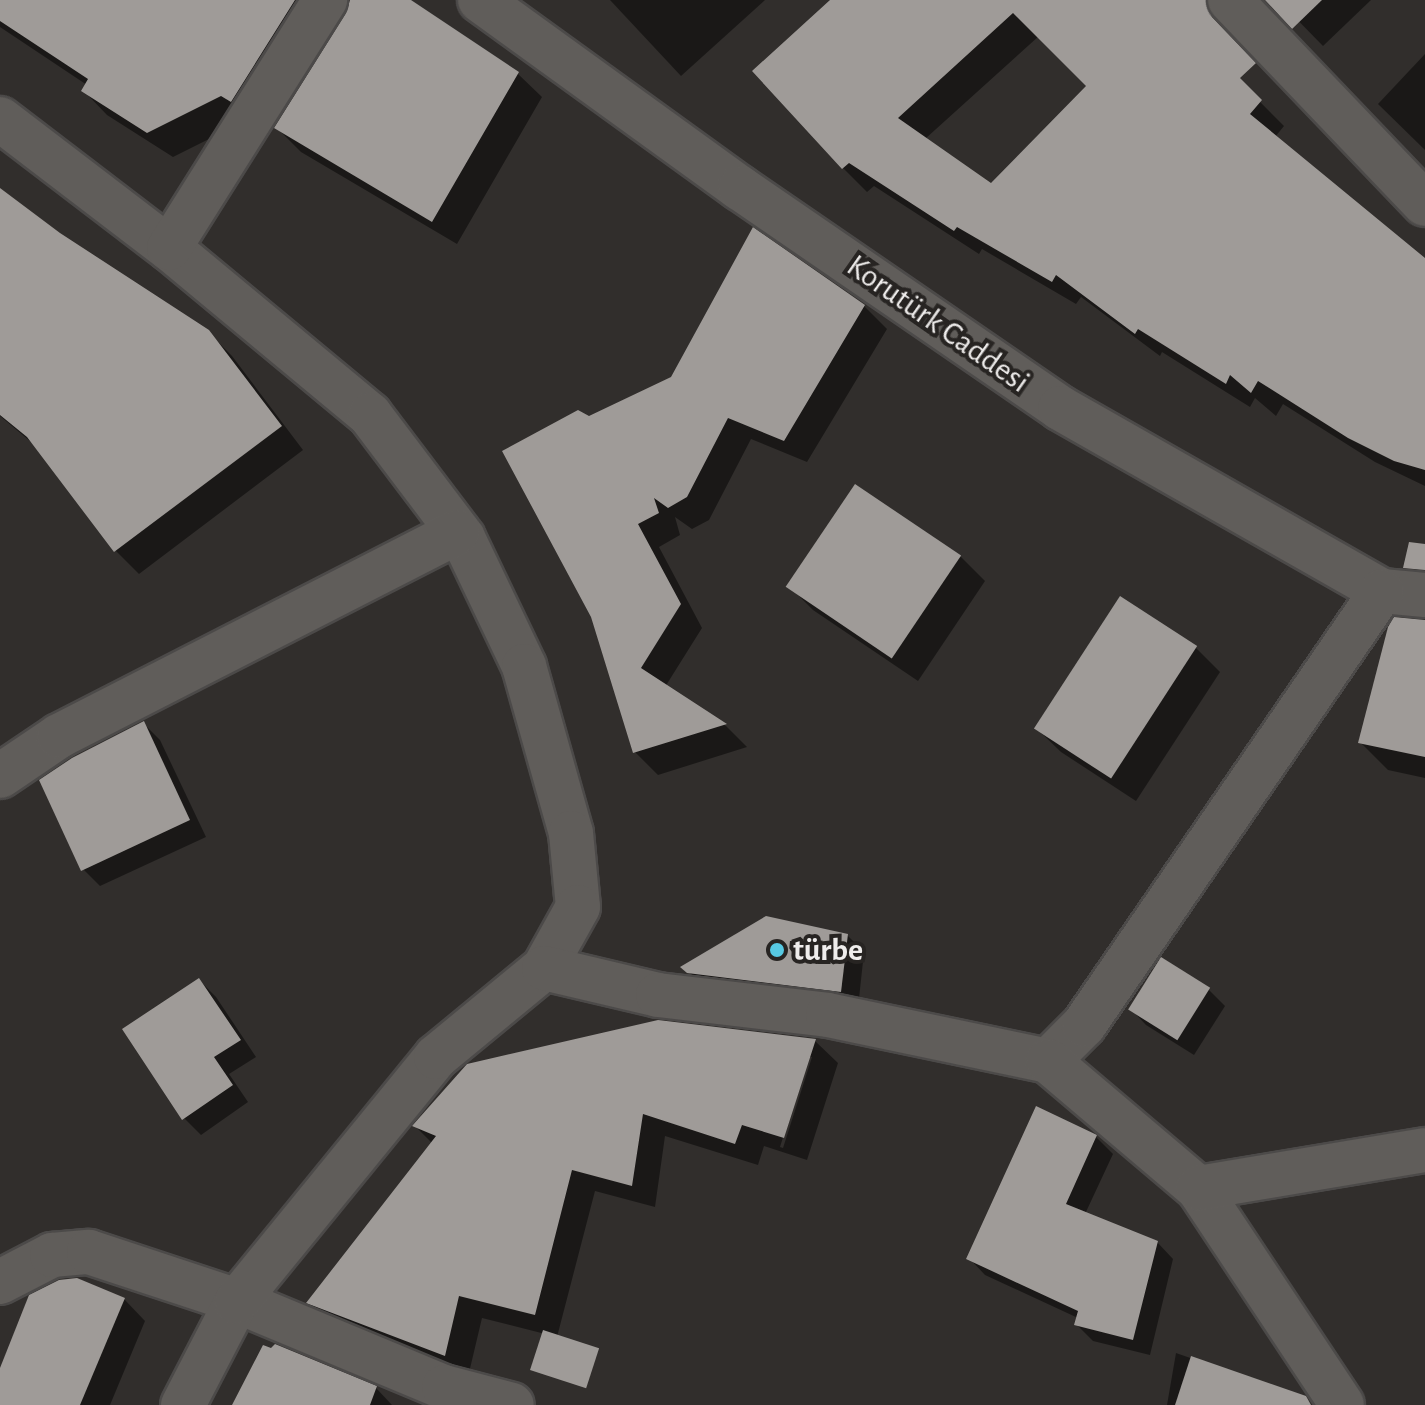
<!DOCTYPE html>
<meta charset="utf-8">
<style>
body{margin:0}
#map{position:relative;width:1425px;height:1405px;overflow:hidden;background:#312e2c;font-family:"Alegreya Sans",sans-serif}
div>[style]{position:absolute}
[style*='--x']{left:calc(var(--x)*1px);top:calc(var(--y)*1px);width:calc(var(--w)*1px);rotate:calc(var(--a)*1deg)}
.shadow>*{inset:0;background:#0007}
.building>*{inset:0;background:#9f9b98;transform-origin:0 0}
.roads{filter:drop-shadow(2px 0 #4c4a49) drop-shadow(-2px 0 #4c4a49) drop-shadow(0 2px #4c4a49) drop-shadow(0 -2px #4c4a49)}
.street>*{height:44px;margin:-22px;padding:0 22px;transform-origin:22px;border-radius:22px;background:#605d5a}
.secondary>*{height:44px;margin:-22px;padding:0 22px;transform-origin:22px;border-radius:22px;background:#605d5a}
.dots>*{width:22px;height:22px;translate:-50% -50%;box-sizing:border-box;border:4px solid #272422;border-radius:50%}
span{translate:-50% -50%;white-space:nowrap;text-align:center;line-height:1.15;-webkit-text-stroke:8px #272422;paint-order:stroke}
.street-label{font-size:32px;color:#efedec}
.poi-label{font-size:32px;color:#efedec;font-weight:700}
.left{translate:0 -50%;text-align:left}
</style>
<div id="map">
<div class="shadow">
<div style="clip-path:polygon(0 0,345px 0,247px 120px,173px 157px,107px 115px,83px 90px,87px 85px,0 27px)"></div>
<div style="clip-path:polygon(352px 0,407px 0,517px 73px,542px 97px,457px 244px,301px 152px,277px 128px,348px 13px)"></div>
<div style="clip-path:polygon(610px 0,765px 0,681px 76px)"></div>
<div style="clip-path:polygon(evenodd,833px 0,1159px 0,1284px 126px,1275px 137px,1425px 260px,1425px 486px,1375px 462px,1283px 404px,1276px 416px,1255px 398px,1250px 407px,1162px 352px,1160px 356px,1081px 297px,1076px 304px,982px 249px,979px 254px,874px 186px,867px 192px,843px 168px,833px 0,1039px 36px,1089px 86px,991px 186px,925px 139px,1039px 36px)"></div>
<div style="clip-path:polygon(1278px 0,1371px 0,1323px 46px)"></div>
<div style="clip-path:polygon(1425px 54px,1425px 150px,1378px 104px)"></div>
<div style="clip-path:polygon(0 191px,59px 235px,208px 332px,232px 356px,303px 450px,139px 574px,116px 551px,37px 447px,0 416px)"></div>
<div style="clip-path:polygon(864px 306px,887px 329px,807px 462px,751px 439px,709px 520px,692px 529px,675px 517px,680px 535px,659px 547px,702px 628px,665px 687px,726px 726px,747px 747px,658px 775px,635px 752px,589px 419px)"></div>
<div style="clip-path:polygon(961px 557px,985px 581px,918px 681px,813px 610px,789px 586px)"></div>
<div style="clip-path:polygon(1395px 619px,1425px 620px,1425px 778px,1388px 770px,1360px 742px)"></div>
<div style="clip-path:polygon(1196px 648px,1220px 672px,1136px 801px,1061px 752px,1036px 728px)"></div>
<div style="clip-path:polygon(143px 723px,160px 740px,206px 837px,100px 886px,83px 869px)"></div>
<div style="clip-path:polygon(847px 935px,864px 952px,858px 1008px,706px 989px,684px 967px)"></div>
<div style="clip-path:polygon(199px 980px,216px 997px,256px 1057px,229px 1074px,248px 1102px,201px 1135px,184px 1118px)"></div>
<div style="clip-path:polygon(1209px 990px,1225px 1006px,1194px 1055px,1146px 1025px,1130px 1008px)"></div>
<div style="clip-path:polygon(evenodd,815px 1041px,838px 1063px,807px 1160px,764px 1146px,758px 1165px,665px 1136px,655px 1207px,595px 1191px,557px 1337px,482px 1318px,468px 1377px,332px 1325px,309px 1303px,433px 1144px,415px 1126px,815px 1041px,808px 1057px,812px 1057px,783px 1148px,780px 1147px,808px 1057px)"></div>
<div style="clip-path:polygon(1096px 1137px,1113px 1154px,1085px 1214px,1157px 1242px,1173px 1259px,1150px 1355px,1093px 1341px,1076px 1324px,1078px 1318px,985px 1275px,969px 1258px)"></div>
<div style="clip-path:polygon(124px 1299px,145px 1321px,110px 1405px,0 1405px,0 1374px)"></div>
<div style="clip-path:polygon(1176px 1353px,1248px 1378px,1258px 1405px,1167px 1405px)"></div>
<div style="clip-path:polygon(376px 1388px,392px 1405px,235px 1405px)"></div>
</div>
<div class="building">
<div style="clip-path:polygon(0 0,295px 0,231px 102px,221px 96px,147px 133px,81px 91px,88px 79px,0 21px)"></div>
<div style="clip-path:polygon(350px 0,411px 0,519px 72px,432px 222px,274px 128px,346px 13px)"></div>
<div style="clip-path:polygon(evenodd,830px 0,1206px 0,1212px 17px,1256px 63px,1240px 78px,1262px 100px,1250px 114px,1425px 258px,1425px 470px,1394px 461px,1348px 438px,1258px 381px,1251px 393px,1230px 375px,1226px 384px,1138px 329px,1135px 334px,1056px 275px,1052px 282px,957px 227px,954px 231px,849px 163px,842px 169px,752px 71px,830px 0,1013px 13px,1086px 86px,991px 183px,898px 118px,1013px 13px)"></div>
<div style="clip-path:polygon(1265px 0,1322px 0,1292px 29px)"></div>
<div style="clip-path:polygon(0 188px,60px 233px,209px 330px,282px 426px,114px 552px,27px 437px,0 415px)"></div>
<div style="clip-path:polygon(753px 227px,865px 305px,784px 441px,728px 418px,687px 497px,668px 508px,654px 498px,659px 513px,638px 524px,681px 604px,641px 668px,727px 724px,633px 753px,591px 617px,502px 451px,578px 410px,589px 416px,671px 377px)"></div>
<div style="left:855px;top:484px;width:128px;height:124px;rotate:34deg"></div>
<div style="clip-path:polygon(1409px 542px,1425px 544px,1425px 570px,1403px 568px)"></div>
<div style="left:1120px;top:596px;width:92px;height:158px;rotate:33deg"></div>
<div style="clip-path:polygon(1394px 617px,1425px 620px,1425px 757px,1358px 743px,1388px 627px)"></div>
<div style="clip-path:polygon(144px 721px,190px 820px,81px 871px,39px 780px,72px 758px)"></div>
<div style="clip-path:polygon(766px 916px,848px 934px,841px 992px,687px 973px,680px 967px)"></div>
<div style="left:1161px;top:957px;width:58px;height:62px;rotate:32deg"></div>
<div style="clip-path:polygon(199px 978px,241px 1040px,214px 1057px,233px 1085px,182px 1120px,122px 1029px)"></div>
<div style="clip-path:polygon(658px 1020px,816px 1039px,784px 1138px,742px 1125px,735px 1144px,643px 1114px,632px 1186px,572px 1170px,535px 1315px,459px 1296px,445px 1356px,306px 1303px,436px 1136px,412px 1126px,467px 1064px)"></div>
<div style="clip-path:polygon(1036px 1106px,1097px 1135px,1066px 1204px,1158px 1241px,1133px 1340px,1074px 1325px,1078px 1311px,966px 1259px)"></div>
<div style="clip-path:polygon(77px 1278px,125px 1298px,80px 1405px,0 1405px,0 1368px,29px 1295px,59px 1280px)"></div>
<div style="left:543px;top:1330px;width:59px;height:42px;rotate:18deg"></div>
<div style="clip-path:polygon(275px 1344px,377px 1386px,370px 1405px,232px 1405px,263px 1345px,271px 1348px)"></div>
<div style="clip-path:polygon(1191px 1356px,1306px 1396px,1311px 1405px,1175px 1405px)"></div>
</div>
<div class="roads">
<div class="street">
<div style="--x:480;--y:0;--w:321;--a:35.9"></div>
<div style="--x:740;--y:188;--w:388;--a:34.5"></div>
<div style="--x:1060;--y:408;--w:370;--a:29.6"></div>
<div style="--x:1382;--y:591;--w:43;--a:5.3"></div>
<div style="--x:1230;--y:0;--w:282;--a:46.3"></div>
<div style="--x:0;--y:119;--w:213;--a:37.4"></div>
<div style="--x:169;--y:248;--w:261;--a:39.7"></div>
<div style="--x:370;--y:415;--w:154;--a:52.9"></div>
<div style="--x:463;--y:538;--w:142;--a:64.5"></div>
<div style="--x:524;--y:666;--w:173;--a:74.3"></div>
<div style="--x:571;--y:833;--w:74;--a:84.6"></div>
<div style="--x:578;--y:907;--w:70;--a:119.1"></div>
<div style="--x:169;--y:248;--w:293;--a:-57.8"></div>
<div style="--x:0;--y:776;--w:71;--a:-34.1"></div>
<div style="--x:59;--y:736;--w:448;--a:-27.1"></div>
<div style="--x:1048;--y:1061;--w:51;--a:-45"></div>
<div style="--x:1084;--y:1025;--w:526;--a:-55.53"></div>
<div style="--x:1198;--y:1188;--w:260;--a:56.4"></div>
<div style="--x:0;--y:1282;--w:59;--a:-27.4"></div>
<div style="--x:52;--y:1255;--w:37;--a:-5"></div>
<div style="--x:89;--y:1252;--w:156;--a:18.3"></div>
<div style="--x:237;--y:1301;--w:224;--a:22.6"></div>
<div style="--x:444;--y:1387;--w:70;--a:14.8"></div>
</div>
<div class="secondary">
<div style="--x:183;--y:1405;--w:117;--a:-62.6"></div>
<div style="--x:237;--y:1301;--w:315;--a:-50.8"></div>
<div style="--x:436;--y:1057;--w:140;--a:-39.5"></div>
<div style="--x:544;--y:968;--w:117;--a:13.3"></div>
<div style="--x:658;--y:995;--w:171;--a:6.7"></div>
<div style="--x:828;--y:1015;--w:225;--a:11.8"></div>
<div style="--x:1048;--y:1061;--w:197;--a:40.3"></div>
<div style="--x:1198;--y:1188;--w:230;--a:-9.5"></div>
</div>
</div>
<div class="dots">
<div style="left:777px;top:950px;background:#57c9e2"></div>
</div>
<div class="street-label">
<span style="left:938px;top:324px;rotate:35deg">Korutürk Caddesi</span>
</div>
<div class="poi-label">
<span class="left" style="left:793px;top:950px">türbe</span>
</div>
</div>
